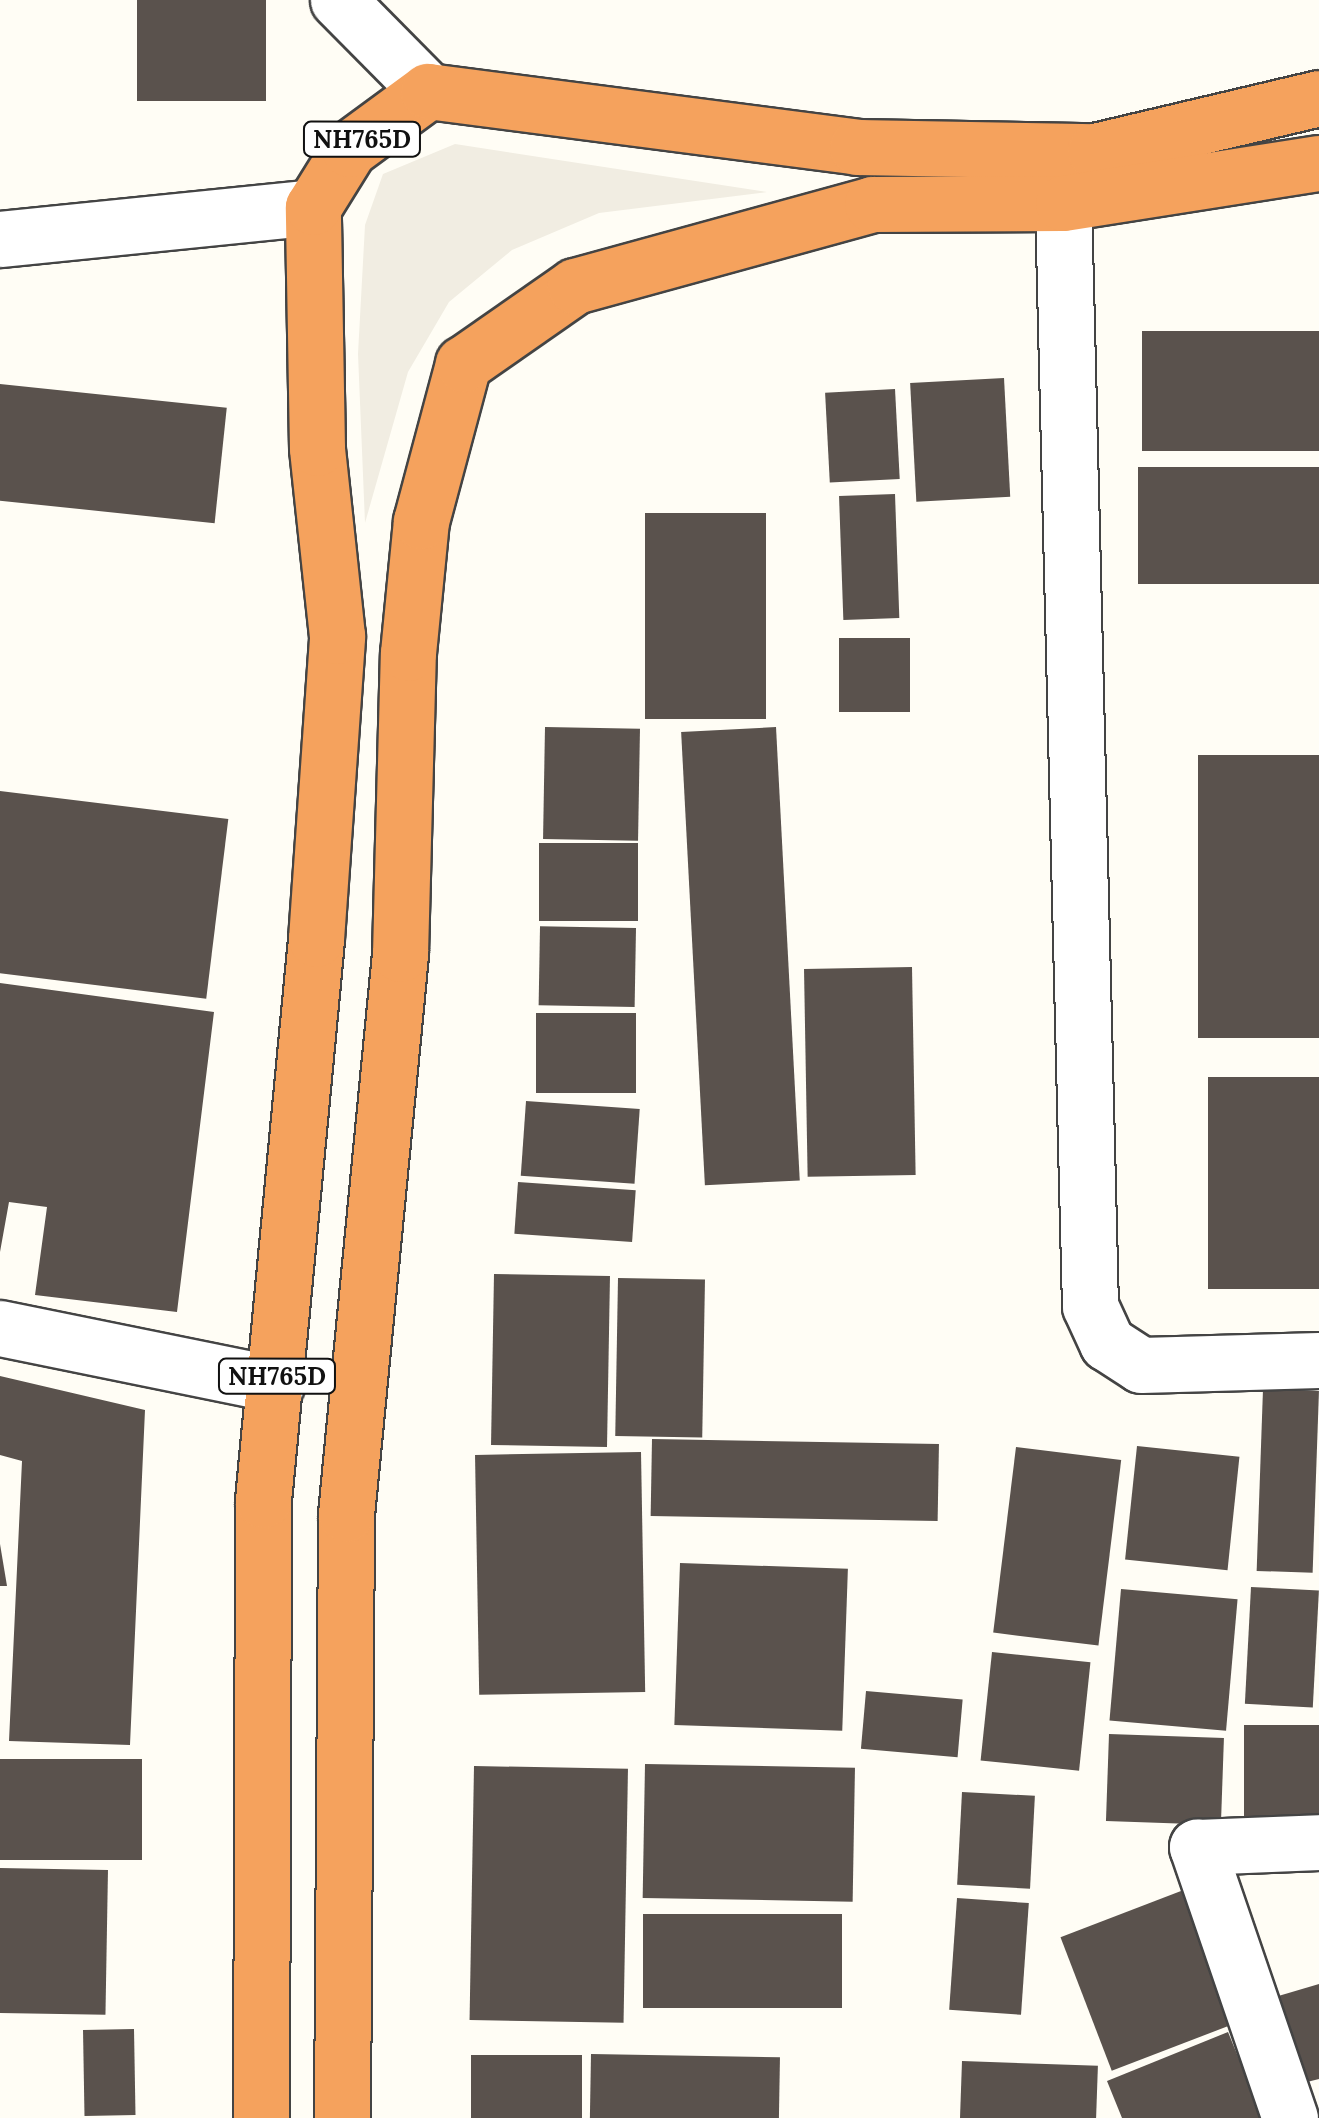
<!DOCTYPE html>
<style>
body{margin:0}
#map{position:relative;width:1319px;height:2118px;overflow:hidden;background:#fffdf5;font-family:Lora,serif}
div>[style]{position:absolute}
[style*='--x']{left:calc(var(--x)*1px);top:calc(var(--y)*1px);width:calc(var(--w)*1px);rotate:calc(var(--a)*1deg)}
.plaza>*{inset:0;background:#f1ede2}
.building>*{inset:0;background:#5a524d;transform-origin:0 0}
.roads{filter:drop-shadow(2px 0 #444) drop-shadow(-2px 0 #444) drop-shadow(0 2px #444) drop-shadow(0 -2px #444)}
.minor>*{height:55px;margin:-27.5px;padding:0 27.5px;transform-origin:27.5px;border-radius:27.5px;background:#fff}
.highway>*{height:55px;margin:-27.5px;padding:0 27.5px;transform-origin:27.5px;border-radius:27.5px;background:#f5a25d}
span{translate:-50% -50%;white-space:nowrap;text-align:center;line-height:1.15;-webkit-text-stroke:10px #fff;paint-order:stroke}
.shield-label span{padding:2px 8px;background:#fff;border:2px solid;border-radius:8px;-webkit-text-stroke-width:0}
.shield-label{font-size:25px;color:#111;font-weight:700}
</style>
<div id="map">
<div class="plaza">
<div style="clip-path:polygon(455px 144px,767px 192px,599px 213px,512px 250px,449px 302px,408px 372px,365px 523px,358px 354px,365px 225px,383px 174px)"></div>
</div>
<div class="building">
<div style="left:137px;top:0;width:129px;height:101px"></div>
<div style="left:1319px;top:331px;width:120px;height:177px;rotate:90deg"></div>
<div style="left:1004px;top:378px;width:119px;height:94px;rotate:87deg"></div>
<div style="left:0;top:384px;width:228px;height:116px;rotate:6deg"></div>
<div style="left:895px;top:389px;width:90px;height:70px;rotate:87deg"></div>
<div style="left:1319px;top:467px;width:117px;height:181px;rotate:90deg"></div>
<div style="left:895px;top:494px;width:124px;height:56px;rotate:88deg"></div>
<div style="left:766px;top:513px;width:206px;height:121px;rotate:90deg"></div>
<div style="left:839px;top:638px;width:71px;height:74px"></div>
<div style="left:545px;top:727px;width:95px;height:112px;rotate:1deg"></div>
<div style="left:776px;top:727px;width:454px;height:95px;rotate:87deg"></div>
<div style="left:1198px;top:755px;width:121px;height:283px"></div>
<div style="left:0;top:791px;width:230px;height:181px;rotate:7deg"></div>
<div style="left:539px;top:843px;width:99px;height:78px"></div>
<div style="left:636px;top:928px;width:79px;height:96px;rotate:91deg"></div>
<div style="left:912px;top:967px;width:208px;height:108px;rotate:89deg"></div>
<div style="clip-path:polygon(0 983px,214px 1012px,177px 1312px,35px 1295px,47px 1207px,9px 1202px,0 1252px)"></div>
<div style="left:536px;top:1013px;width:100px;height:80px"></div>
<div style="left:1208px;top:1077px;width:111px;height:212px"></div>
<div style="left:526px;top:1101px;width:114px;height:75px;rotate:4deg"></div>
<div style="left:518px;top:1182px;width:118px;height:52px;rotate:4deg"></div>
<div style="left:494px;top:1274px;width:116px;height:171px;rotate:1deg"></div>
<div style="left:618px;top:1278px;width:87px;height:158px;rotate:1deg"></div>
<div style="clip-path:polygon(0 1376px,145px 1410px,130px 1745px,9px 1741px,22px 1461px,0 1455px)"></div>
<div style="left:1263px;top:1389px;width:56px;height:182px;rotate:2deg"></div>
<div style="left:652px;top:1439px;width:287px;height:77px;rotate:1deg"></div>
<div style="left:1137px;top:1446px;width:103px;height:114px;rotate:6deg"></div>
<div style="left:1016px;top:1447px;width:106px;height:187px;rotate:7deg"></div>
<div style="left:641px;top:1452px;width:240px;height:166px;rotate:89deg"></div>
<div style="clip-path:polygon(0 1544px,7px 1586px,0 1586px)"></div>
<div style="left:680px;top:1563px;width:168px;height:162px;rotate:2deg"></div>
<div style="left:1251px;top:1587px;width:68px;height:117px;rotate:3deg"></div>
<div style="left:1121px;top:1589px;width:117px;height:132px;rotate:5deg"></div>
<div style="left:992px;top:1652px;width:99px;height:109px;rotate:6deg"></div>
<div style="left:866px;top:1691px;width:97px;height:58px;rotate:5deg"></div>
<div style="left:1244px;top:1725px;width:75px;height:98px"></div>
<div style="left:1109px;top:1734px;width:115px;height:87px;rotate:2deg"></div>
<div style="left:0;top:1759px;width:142px;height:101px"></div>
<div style="left:645px;top:1764px;width:210px;height:134px;rotate:1deg"></div>
<div style="left:474px;top:1766px;width:154px;height:254px;rotate:1deg"></div>
<div style="left:962px;top:1792px;width:73px;height:93px;rotate:3deg"></div>
<div style="left:0;top:1868px;width:108px;height:145px;rotate:1deg"></div>
<div style="left:1194px;top:1886px;width:143px;height:143px;rotate:69deg"></div>
<div style="left:957px;top:1898px;width:72px;height:112px;rotate:4deg"></div>
<div style="left:842px;top:1914px;width:94px;height:199px;rotate:90deg"></div>
<div style="clip-path:polygon(1319px 1984px,1319px 2079px,1299px 2084px,1275px 1997px)"></div>
<div style="left:134px;top:2029px;width:86px;height:51px;rotate:89deg"></div>
<div style="clip-path:polygon(1228px 2032px,1263px 2118px,1122px 2118px,1107px 2081px)"></div>
<div style="left:591px;top:2054px;width:189px;height:64px;rotate:1deg"></div>
<div style="left:471px;top:2055px;width:111px;height:63px"></div>
<div style="left:962px;top:2061px;width:136px;height:57px;rotate:2deg"></div>
</div>
<div class="roads">
<div class="minor">
<div style="--x:338;--y:0;--w:128;--a:45.3"></div>
<div style="--x:1063;--y:203;--w:1103;--a:88.6"></div>
<div style="--x:1090;--y:1306;--w:41;--a:65.3"></div>
<div style="--x:1107;--y:1343;--w:40;--a:32.9"></div>
<div style="--x:1141;--y:1365;--w:178;--a:-1.6"></div>
<div style="--x:0;--y:239;--w:315;--a:-5.8"></div>
<div style="--x:0;--y:1328;--w:282;--a:11.5"></div>
<div style="--x:1290;--y:2118;--w:287;--a:-108.9"></div>
<div style="--x:1197;--y:1847;--w:122;--a:-2.3"></div>
</div>
<div class="highway">
<div style="--x:261;--y:2118;--w:618;--a:-89.81"></div>
<div style="--x:263;--y:1500;--w:563;--a:-84.6"></div>
<div style="--x:316;--y:939;--w:304;--a:-86"></div>
<div style="--x:337;--y:636;--w:189;--a:-96.1"></div>
<div style="--x:317;--y:448;--w:241;--a:-91"></div>
<div style="--x:313;--y:207;--w:68;--a:-58.2"></div>
<div style="--x:349;--y:149;--w:98;--a:-36.3"></div>
<div style="--x:428;--y:91;--w:433;--a:7.4"></div>
<div style="--x:857;--y:147;--w:238;--a:1"></div>
<div style="--x:1095;--y:151;--w:230;--a:-13.3"></div>
<div style="--x:342;--y:2118;--w:604;--a:-89.62"></div>
<div style="--x:346;--y:1514;--w:563;--a:-84.49"></div>
<div style="--x:400;--y:954;--w:301;--a:-88.5"></div>
<div style="--x:408;--y:653;--w:133;--a:-84.4"></div>
<div style="--x:421;--y:521;--w:163;--a:-75"></div>
<div style="--x:463;--y:364;--w:136;--a:-34.9"></div>
<div style="--x:575;--y:286;--w:308;--a:-15.4"></div>
<div style="--x:872;--y:204;--w:191;--a:-0.3"></div>
<div style="--x:1063;--y:203;--w:259;--a:-8.9"></div>
</div>
</div>
<div class="shield-label">
<span style="left:362px;top:139px">NH765D</span>
<span style="left:277px;top:1376px">NH765D</span>
</div>
</div>
